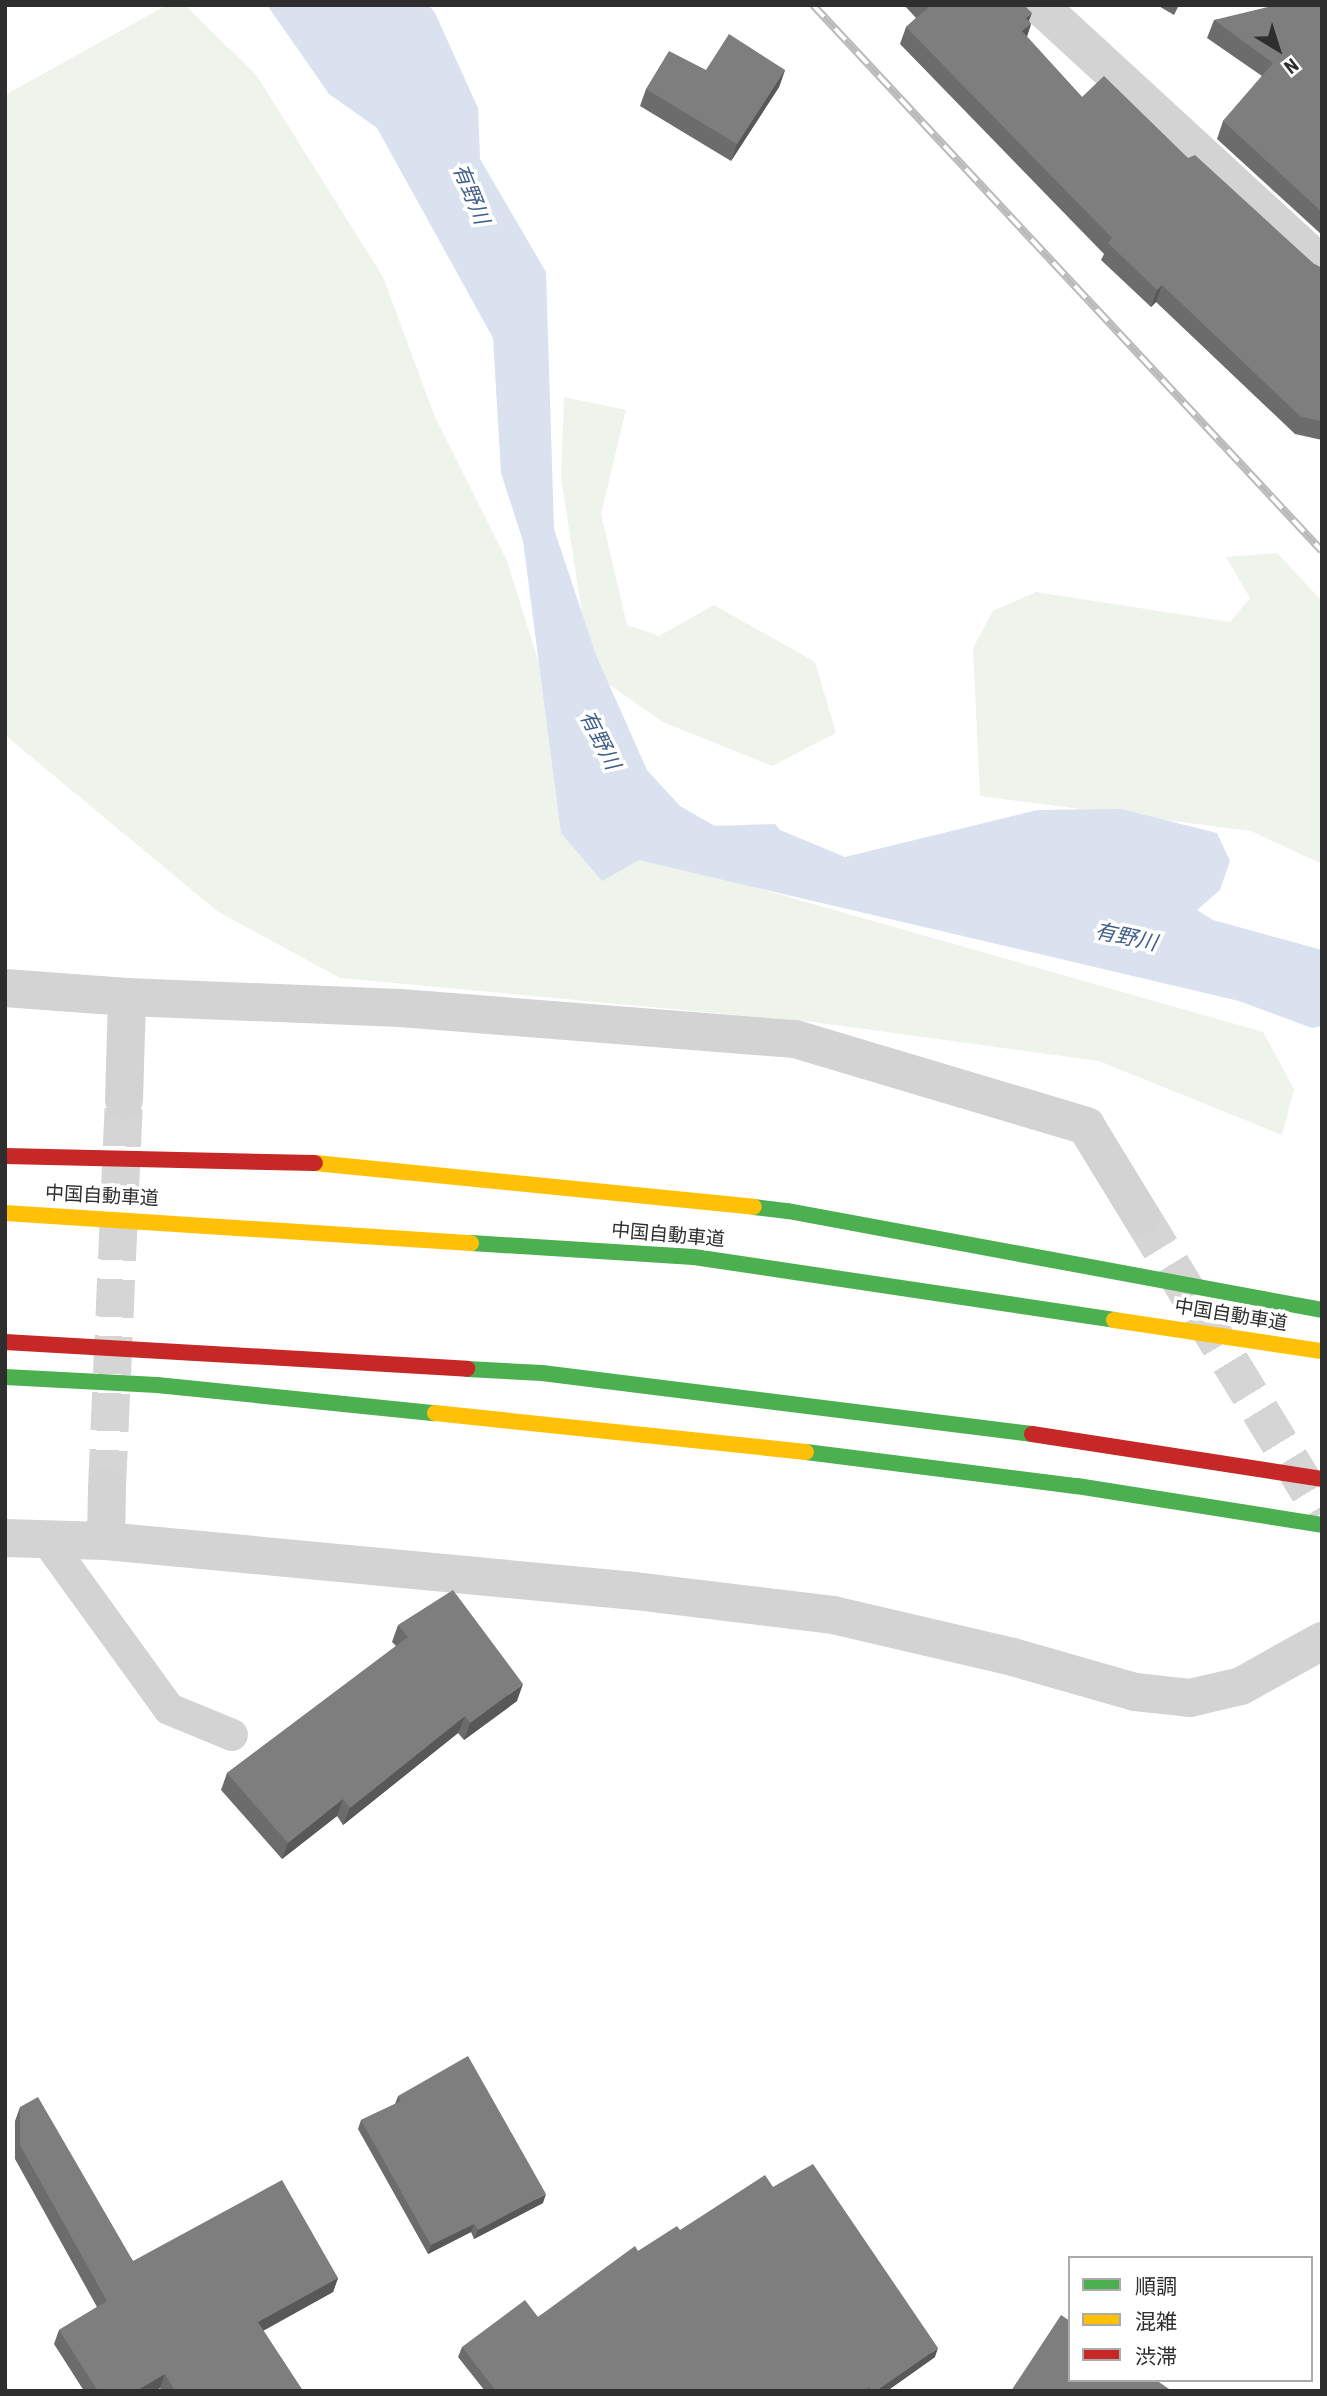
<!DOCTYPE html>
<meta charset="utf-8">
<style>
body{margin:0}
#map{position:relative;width:1327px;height:2396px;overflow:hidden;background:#fff;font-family:"Roboto Condensed","Noto Sans JP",sans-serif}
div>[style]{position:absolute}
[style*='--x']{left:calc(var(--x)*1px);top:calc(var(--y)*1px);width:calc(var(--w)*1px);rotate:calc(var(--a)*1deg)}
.green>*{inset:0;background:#eef3ec}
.water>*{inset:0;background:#dae2f0}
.street-tunnel>*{height:38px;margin-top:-19px;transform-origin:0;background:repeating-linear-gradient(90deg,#d5d5d5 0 38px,transparent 0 57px)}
.lane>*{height:32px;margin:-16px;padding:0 16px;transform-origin:16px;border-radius:16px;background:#d3d3d3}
.street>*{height:38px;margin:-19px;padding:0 19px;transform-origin:19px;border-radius:19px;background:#d3d3d3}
.fast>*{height:16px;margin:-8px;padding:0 8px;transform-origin:8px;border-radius:8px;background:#4caf50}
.slow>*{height:16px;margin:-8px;padding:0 8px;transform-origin:8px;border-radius:8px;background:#ffc107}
.jam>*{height:16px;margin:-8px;padding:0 8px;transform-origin:8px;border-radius:8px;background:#c62828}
.rail>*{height:8px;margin-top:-4px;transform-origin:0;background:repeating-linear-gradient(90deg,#fff 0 16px,#bababa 0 32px);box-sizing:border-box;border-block:2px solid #bababa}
.wall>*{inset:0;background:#6c6c6c}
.shaded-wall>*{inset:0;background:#585858}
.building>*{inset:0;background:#7e7e7e}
span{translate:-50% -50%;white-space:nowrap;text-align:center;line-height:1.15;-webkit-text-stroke:7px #fff;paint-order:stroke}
.street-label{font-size:19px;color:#2e2e2e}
.water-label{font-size:21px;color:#426089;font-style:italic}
.frame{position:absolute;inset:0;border:7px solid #2e2e2e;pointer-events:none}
.legend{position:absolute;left:1068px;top:2256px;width:245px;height:126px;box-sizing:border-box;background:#fff;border:2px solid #ababab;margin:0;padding:9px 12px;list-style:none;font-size:21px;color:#2e2e2e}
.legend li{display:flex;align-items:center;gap:14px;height:35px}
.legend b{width:35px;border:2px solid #ababab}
.north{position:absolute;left:1243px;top:14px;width:70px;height:70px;-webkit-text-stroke:5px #fff;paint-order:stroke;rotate:142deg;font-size:19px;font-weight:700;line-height:28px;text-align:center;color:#2e2e2e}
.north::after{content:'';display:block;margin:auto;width:24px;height:32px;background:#2e2e2e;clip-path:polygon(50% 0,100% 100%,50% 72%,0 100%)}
</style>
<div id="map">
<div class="green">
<div style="clip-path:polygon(167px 5px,185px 5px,257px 76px,383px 277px,435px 417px,507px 561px,578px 788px,757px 888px,1263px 1032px,1294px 1089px,1282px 1135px,1099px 1061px,813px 1022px,340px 978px,217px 911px,5px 735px,5px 95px)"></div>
<div style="clip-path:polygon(564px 397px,626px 410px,601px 514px,627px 625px,659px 636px,714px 605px,815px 662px,836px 733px,772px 766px,663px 722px,591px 672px,561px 477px)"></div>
<div style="clip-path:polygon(1277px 553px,1322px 601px,1322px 864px,1251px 831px,980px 796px,973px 648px,993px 611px,1036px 592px,1230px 622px,1250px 598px,1226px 557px)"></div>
</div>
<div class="water">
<div style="clip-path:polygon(267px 5px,429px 5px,435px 13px,478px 108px,480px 159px,546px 272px,554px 529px,596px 655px,647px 770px,680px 806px,715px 826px,775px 824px,780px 830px,845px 857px,1037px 810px,1121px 809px,1217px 833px,1230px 861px,1220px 890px,1197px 910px,1213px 920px,1322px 950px,1322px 1026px,1312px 1028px,1239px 1001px,639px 860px,602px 881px,561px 833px,523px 541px,501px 473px,493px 338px,377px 128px,329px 94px)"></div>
</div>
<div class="street-tunnel">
<div style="--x:1141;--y:1216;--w:348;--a:58.6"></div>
<div style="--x:107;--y:1488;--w:388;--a:-87.5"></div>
</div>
<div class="lane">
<div style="--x:46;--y:1539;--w:210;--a:54.1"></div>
<div style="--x:169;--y:1709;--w:68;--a:22.4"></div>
</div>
<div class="street">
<div style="--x:1039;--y:5;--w:384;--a:42.6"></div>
<div style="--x:5;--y:988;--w:122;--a:4.2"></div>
<div style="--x:127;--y:997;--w:273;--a:2.3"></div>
<div style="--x:400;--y:1008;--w:396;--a:4.5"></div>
<div style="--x:795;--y:1039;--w:304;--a:16.6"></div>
<div style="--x:1086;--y:1126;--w:105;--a:58.6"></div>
<div style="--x:124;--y:1100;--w:103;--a:-88.3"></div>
<div style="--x:5;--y:1538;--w:101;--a:1.7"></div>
<div style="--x:106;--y:1541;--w:531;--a:5.4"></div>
<div style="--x:635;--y:1591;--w:199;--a:6.9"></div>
<div style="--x:833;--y:1615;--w:185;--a:13.1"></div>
<div style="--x:1013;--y:1657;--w:127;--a:16"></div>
<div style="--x:1135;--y:1692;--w:55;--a:6.2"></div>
<div style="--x:1190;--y:1698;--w:52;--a:-13.2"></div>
<div style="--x:1241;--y:1686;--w:93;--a:-29.1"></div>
<div style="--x:106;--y:1541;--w:53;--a:-88.9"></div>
</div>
<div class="fast">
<div style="--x:754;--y:1207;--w:34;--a:7"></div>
<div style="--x:788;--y:1211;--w:543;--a:10.5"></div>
<div style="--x:471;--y:1243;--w:223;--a:3.6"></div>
<div style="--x:694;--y:1257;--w:425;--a:8.5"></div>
<div style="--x:467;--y:1369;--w:75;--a:3.1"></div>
<div style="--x:542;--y:1373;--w:494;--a:7.1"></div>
<div style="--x:5;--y:1377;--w:152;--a:3"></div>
<div style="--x:157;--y:1385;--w:279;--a:5.8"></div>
<div style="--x:806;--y:1452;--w:273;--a:7.2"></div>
<div style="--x:1077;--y:1486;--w:248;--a:9"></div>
</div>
<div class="slow">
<div style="--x:315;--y:1163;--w:441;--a:5.7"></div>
<div style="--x:5;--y:1213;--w:467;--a:3.7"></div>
<div style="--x:1114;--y:1320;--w:210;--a:8.5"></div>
<div style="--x:435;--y:1413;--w:373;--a:6"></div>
</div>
<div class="jam">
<div style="--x:5;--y:1156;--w:310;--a:1.3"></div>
<div style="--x:5;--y:1342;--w:463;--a:3.3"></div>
<div style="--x:1032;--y:1434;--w:293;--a:8.8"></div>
</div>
<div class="rail">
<div style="--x:813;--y:5;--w:746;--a:47.01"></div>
</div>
<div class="wall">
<div style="clip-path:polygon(904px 5px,1024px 5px,1029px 21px,1031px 24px,1027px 37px,1082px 97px,1188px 158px,1314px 264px,1322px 268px,1322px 440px,1295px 434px,1156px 302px,1151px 307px,1101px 260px,1104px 254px,900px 44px,906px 27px,916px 18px)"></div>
<div style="clip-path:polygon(1157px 5px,1179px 5px,1174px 15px)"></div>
<div style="clip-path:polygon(1322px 5px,1322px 235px,1217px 139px,1223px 121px,1262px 76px,1207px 38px,1214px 20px)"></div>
<div style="clip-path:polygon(706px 70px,785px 70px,779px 87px,731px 161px,640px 106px,646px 89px)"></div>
<div style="clip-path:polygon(398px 1625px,517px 1701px,464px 1740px,458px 1733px,343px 1825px,337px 1816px,282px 1859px,221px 1790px,227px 1773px,396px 1646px,392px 1642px)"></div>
<div style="clip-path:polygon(398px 2096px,543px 2203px,474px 2239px,471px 2232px,428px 2254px,358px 2129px,361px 2120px,395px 2104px)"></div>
<div style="clip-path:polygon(20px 2107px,133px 2261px,338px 2278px,333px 2292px,263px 2331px,303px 2391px,162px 2391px,160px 2388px,155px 2391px,84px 2391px,54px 2344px,59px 2330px,97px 2307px,15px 2159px,15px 2121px)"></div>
<div style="clip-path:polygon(773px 2187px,935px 2357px,887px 2391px,485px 2391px,458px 2357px,462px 2347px,538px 2317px,638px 2251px)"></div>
</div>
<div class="shaded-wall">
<div style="clip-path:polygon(1032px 13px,1026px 28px,1031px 24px,1025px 41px,1015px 49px,1026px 18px)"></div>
<div style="clip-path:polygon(785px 70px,779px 87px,731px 161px,737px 144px)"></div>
<div style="clip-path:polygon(1162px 285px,1156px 302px,1151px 307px,1157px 290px)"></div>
<div style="clip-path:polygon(523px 1684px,517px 1701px,464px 1740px,470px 1723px)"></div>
<div style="clip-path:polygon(465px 1716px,458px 1733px,343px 1825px,350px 1808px)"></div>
<div style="clip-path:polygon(343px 1799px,337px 1816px,282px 1859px,288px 1843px)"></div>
<div style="clip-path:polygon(546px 2194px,543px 2203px,474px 2239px,478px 2230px)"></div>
<div style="clip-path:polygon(474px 2224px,471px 2232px,428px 2254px,431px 2245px)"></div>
<div style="clip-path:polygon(338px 2278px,333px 2292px,253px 2336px,258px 2322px)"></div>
<div style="clip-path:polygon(938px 2348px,935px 2357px,887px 2391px,876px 2391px)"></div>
<div style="clip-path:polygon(165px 2374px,160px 2388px,155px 2391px,136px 2391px)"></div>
</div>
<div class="building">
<div style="clip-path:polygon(926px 5px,1024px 5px,1032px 13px,1026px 18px,1031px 24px,1022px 31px,1082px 97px,1104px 76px,1188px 158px,1195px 155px,1314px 264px,1322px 268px,1322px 421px,1301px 417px,1162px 285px,1157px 290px,1108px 243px,1112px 238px,906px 27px,928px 8px)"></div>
<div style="clip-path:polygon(1276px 5px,1322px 5px,1322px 212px,1223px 121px,1273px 63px,1214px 20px)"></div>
<div style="clip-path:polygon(729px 34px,785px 70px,737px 144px,646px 89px,669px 51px,706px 70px)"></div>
<div style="clip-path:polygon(453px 1590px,523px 1684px,470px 1723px,465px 1716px,350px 1808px,343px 1799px,288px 1843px,227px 1773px,408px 1637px,398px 1625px)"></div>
<div style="clip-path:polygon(468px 2056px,546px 2194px,478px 2230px,474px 2224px,431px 2245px,361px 2120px,401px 2101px,398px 2096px)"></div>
<div style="clip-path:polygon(38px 2097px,133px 2261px,282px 2180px,338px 2278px,258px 2322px,303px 2391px,175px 2391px,165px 2374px,136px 2391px,98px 2391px,59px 2330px,107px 2301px,20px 2145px,20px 2107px)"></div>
<div style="clip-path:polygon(813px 2164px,938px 2348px,876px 2391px,872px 2391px,869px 2387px,864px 2391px,496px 2391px,462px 2347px,525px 2300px,538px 2317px,635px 2246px,638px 2251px,677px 2226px,680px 2230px,765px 2175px,773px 2187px)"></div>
<div style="clip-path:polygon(1061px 2315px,1070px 2321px,1070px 2380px,1156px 2380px,1172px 2391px,1011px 2391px)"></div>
</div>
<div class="street-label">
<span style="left:102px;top:1196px;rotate:3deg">中国自動車道</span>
<span style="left:668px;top:1235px;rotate:5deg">中国自動車道</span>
<span style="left:1231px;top:1315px;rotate:9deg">中国自動車道</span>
</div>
<div class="water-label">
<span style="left:471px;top:194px;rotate:68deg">有野川</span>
<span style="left:600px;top:740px;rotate:63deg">有野川</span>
<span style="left:1126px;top:937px;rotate:12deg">有野川</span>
</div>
<div class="frame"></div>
<ul class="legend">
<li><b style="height:9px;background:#4caf50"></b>順調</li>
<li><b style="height:9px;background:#ffc107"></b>混雑</li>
<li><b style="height:9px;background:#c62828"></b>渋滞</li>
</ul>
<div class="north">N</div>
</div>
